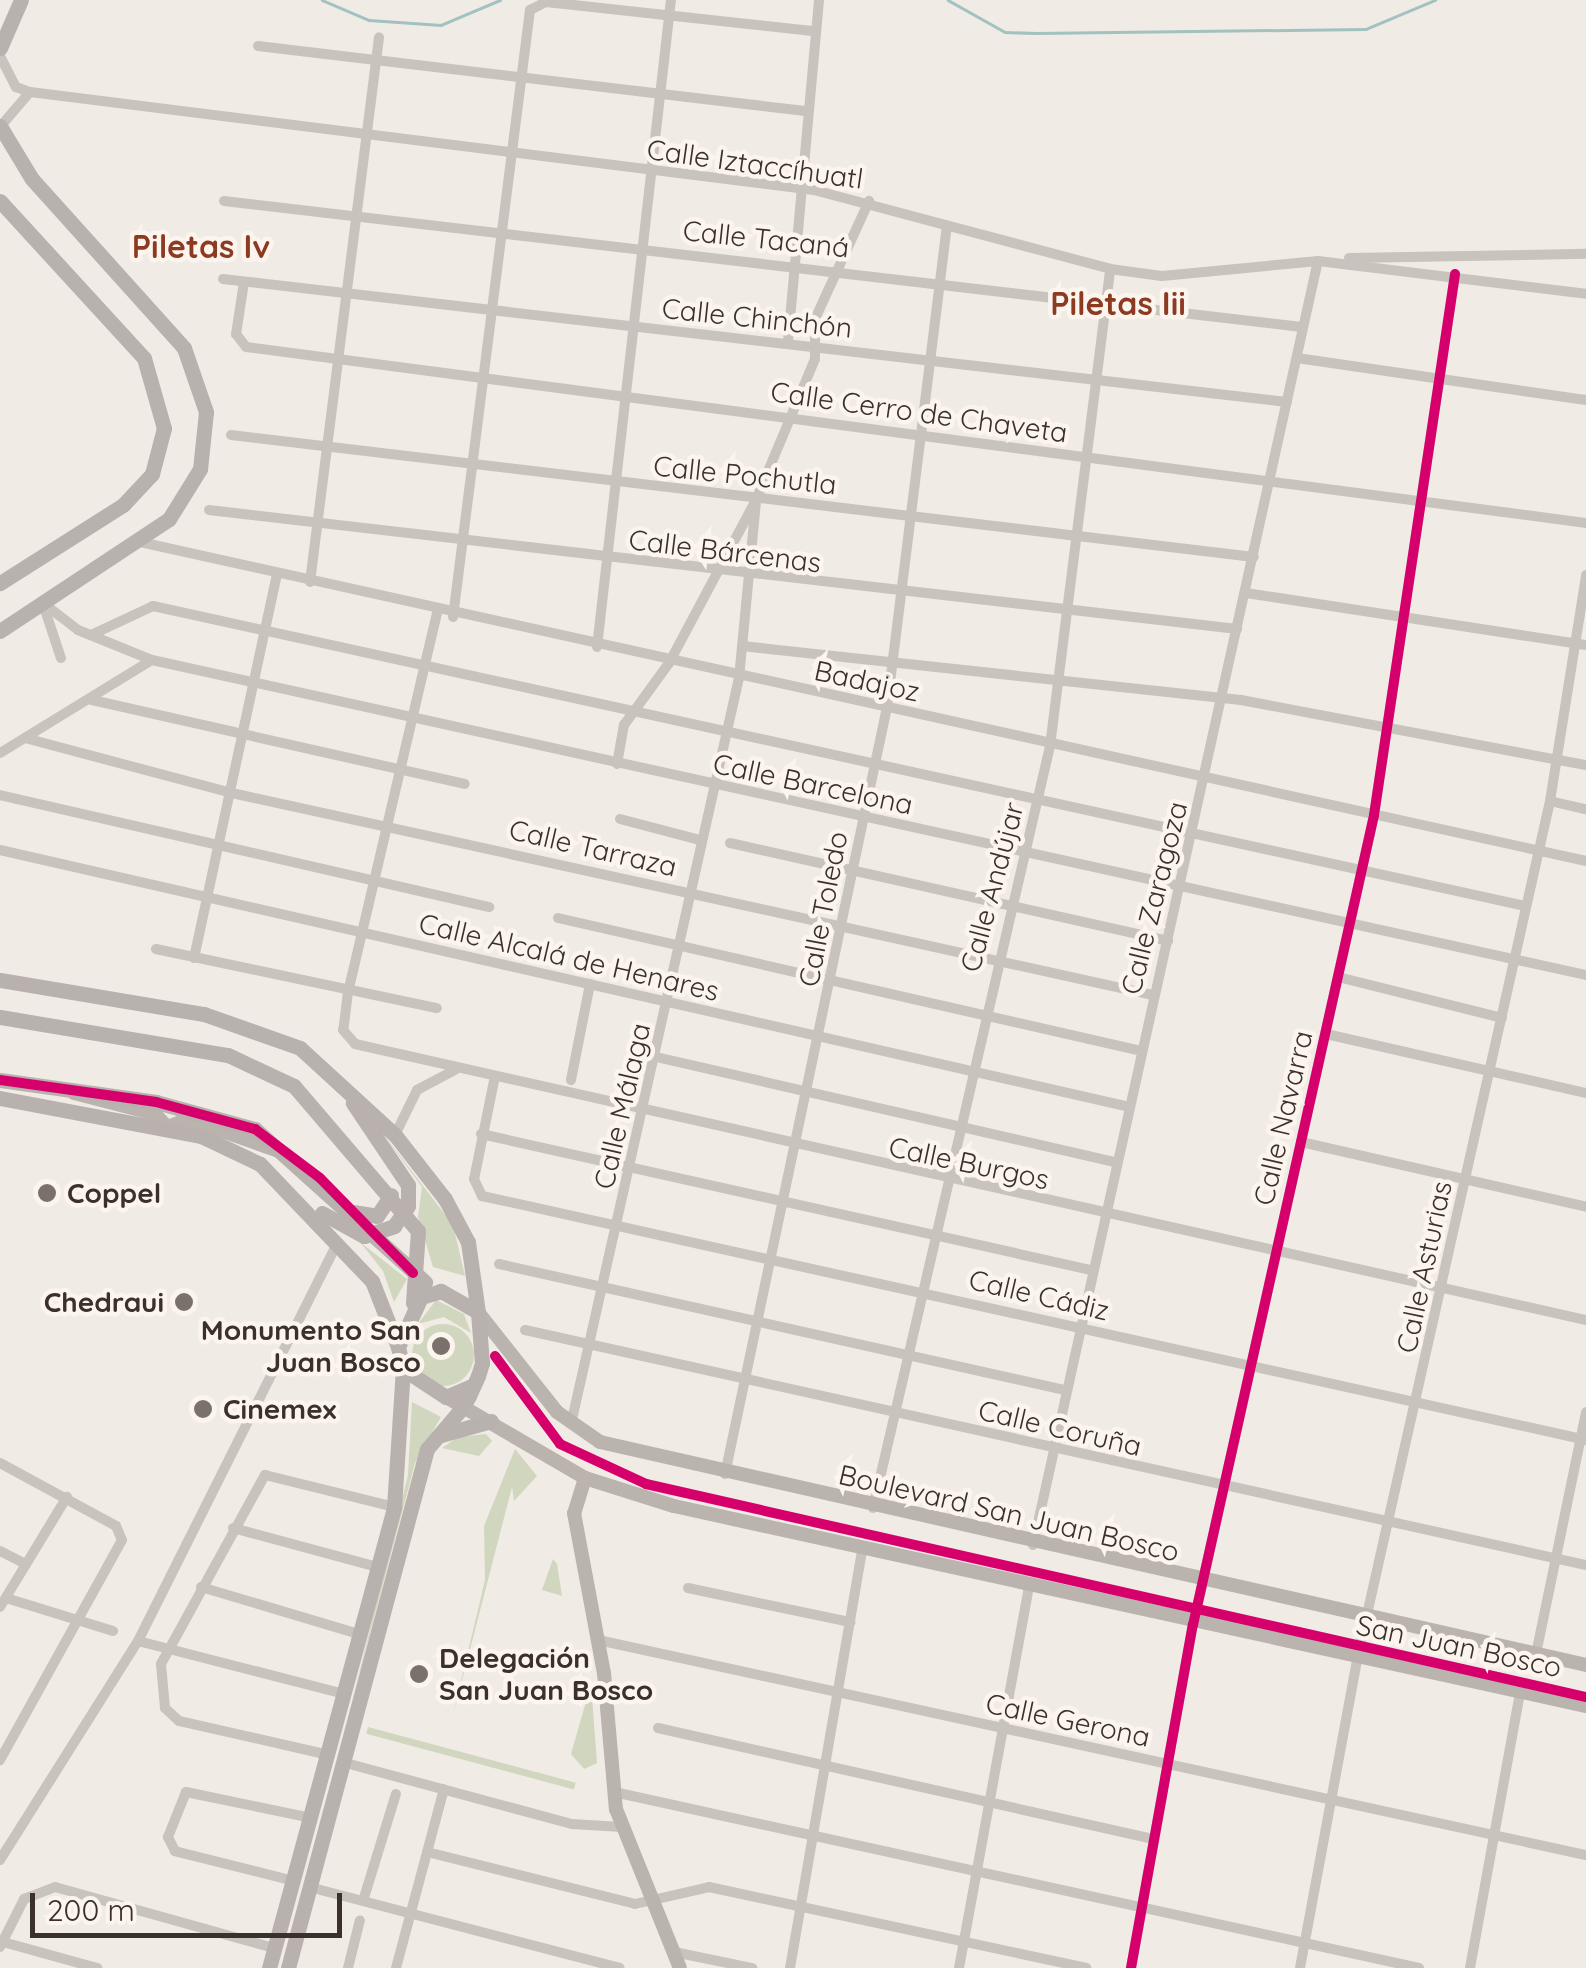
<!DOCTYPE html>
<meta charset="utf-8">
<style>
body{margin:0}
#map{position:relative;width:1586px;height:1968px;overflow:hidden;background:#f0ebe5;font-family:Quicksand,sans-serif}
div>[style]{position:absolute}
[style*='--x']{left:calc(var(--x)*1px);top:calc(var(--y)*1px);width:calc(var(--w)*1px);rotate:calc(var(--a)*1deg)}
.green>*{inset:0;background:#d1d6bf;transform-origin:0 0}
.round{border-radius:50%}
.stream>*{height:2.5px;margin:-1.25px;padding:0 1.25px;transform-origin:1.25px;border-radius:1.25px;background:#a1c2c1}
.street>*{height:10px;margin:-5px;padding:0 5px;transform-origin:5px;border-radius:5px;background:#c9c3be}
.secondary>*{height:14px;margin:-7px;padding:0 7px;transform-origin:7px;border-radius:7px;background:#bab3ae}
.primary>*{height:15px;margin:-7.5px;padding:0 7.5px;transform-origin:7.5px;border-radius:7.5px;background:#b8b1ad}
.cycleway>*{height:10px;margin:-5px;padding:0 5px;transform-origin:5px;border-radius:5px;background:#d6006c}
.dots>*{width:28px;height:28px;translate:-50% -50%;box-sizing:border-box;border:5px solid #fbf5ee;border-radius:50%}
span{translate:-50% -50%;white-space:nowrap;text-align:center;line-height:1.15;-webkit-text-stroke:9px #fbf5ee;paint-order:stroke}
.street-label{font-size:28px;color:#3b302b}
.poi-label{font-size:28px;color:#3b302b;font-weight:700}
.left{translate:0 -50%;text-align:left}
.right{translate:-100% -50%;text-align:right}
.quarter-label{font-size:32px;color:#8c3b22;font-weight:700}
.scale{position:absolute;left:30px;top:1893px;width:312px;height:45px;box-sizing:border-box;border:5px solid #3b302b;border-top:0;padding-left:12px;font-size:30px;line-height:35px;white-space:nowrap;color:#3b302b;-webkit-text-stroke:8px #fbf5ee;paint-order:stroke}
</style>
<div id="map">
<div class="green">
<div style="clip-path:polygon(371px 1118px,453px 1225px,465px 1276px,433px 1267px,418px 1217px,422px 1187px)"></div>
<div style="clip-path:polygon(360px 1242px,407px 1279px,394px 1302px,383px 1271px)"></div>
<div style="clip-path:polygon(436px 1300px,464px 1314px,471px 1333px,444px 1317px,418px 1324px)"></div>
<div class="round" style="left:412px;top:1324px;width:62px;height:62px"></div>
<div style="clip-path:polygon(412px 1402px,441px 1417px,415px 1463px,352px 1702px,408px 1475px)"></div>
<div style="clip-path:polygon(458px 1437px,486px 1434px,492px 1441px,479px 1456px,442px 1448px)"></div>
<div style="clip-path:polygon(515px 1449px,537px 1476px,514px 1501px,512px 1487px,452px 1719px,485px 1580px,484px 1526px)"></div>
<div style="clip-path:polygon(553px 1559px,557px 1564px,562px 1596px,542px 1590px)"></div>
<div style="clip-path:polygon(591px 1684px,597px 1763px,584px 1769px,571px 1754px)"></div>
<div style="left:368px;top:1727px;width:215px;height:7px;rotate:15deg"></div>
</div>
<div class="stream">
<div style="--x:322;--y:0;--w:51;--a:23.1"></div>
<div style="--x:369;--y:20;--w:72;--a:4"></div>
<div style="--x:441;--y:25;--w:64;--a:-23"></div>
<div style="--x:948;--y:0;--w:65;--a:29.3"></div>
<div style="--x:1005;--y:32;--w:31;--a:2"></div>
<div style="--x:1036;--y:33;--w:330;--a:-0.7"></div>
<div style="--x:1366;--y:29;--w:75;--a:-22.8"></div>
</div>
<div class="street">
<div style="--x:258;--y:46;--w:551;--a:6.78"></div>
<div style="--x:0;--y:56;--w:35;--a:63"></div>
<div style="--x:16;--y:87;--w:15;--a:20"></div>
<div style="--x:30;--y:92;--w:790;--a:7.13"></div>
<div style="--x:814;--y:190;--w:306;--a:14.9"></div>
<div style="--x:1110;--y:269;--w:52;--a:7.7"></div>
<div style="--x:1162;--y:276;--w:157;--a:-5.5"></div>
<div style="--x:1318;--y:261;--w:270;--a:7"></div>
<div style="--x:0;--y:127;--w:46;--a:-49.4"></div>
<div style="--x:224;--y:201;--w:1085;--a:6.67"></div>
<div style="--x:1349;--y:258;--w:237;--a:-1"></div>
<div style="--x:223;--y:279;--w:1071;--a:6.59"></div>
<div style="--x:244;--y:282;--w:53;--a:98.7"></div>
<div style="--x:236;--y:334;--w:16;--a:52"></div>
<div style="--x:246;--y:347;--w:1352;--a:7.48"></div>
<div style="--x:788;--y:341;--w:342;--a:-84.8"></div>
<div style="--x:1297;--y:358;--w:292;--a:8.3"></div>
<div style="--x:231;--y:435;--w:1030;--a:6.8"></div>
<div style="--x:209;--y:510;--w:1035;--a:6.6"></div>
<div style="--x:140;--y:542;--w:1481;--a:12.44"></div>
<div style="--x:310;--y:582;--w:549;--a:-82.78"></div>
<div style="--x:1246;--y:593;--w:344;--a:8.7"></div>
<div style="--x:43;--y:603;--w:44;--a:37.6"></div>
<div style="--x:78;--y:630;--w:80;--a:22.1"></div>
<div style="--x:152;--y:660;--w:1468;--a:12.39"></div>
<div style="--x:43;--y:604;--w:57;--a:71.6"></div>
<div style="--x:437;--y:613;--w:389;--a:103.2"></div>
<div style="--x:348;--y:992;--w:38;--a:97"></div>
<div style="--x:343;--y:1030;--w:18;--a:49"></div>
<div style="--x:355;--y:1044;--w:1262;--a:12.64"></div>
<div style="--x:453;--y:617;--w:612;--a:-82.77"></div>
<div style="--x:530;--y:10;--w:18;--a:-27"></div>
<div style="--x:546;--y:2;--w:270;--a:6.2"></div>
<div style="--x:91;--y:635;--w:68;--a:-25.1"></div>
<div style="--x:153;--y:606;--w:1404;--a:12.33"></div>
<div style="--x:742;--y:646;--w:502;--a:6.18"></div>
<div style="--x:1241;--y:700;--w:351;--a:10.7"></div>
<div style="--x:597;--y:647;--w:651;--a:-83.48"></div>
<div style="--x:92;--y:700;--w:382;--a:12.7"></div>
<div style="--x:25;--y:738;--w:214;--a:14.9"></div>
<div style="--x:232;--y:793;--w:943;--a:12.37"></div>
<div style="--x:0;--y:753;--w:178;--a:-31.5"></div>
<div style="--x:617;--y:764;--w:40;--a:-80"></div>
<div style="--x:624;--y:725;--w:77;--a:-54"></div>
<div style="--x:669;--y:663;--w:185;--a:-61.9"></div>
<div style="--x:756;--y:500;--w:153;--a:-67.3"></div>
<div style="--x:815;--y:359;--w:40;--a:-90"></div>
<div style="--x:815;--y:319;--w:130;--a:-65.4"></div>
<div style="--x:0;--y:795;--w:502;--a:12.9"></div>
<div style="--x:1550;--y:801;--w:37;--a:13"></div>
<div style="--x:620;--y:819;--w:83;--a:14.7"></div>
<div style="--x:730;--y:843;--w:449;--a:12.6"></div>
<div style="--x:0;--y:850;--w:1158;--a:12.82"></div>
<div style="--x:558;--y:918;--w:598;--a:12.85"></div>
<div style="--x:156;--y:949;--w:287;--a:11.9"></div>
<div style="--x:194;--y:958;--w:392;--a:-77.8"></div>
<div style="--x:1338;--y:977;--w:169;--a:14"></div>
<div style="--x:1326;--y:1034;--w:267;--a:12.8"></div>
<div style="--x:656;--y:1057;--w:472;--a:12.9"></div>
<div style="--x:571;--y:1080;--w:98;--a:-78.8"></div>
<div style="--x:494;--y:1081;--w:100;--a:101.5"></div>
<div style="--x:474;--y:1179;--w:19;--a:65"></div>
<div style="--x:482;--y:1196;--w:1131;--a:12.46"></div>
<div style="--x:481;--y:1134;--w:625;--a:12.57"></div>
<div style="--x:395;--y:1135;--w:50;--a:-63.9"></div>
<div style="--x:417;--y:1090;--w:43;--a:-27.8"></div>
<div style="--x:1301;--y:1142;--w:292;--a:12.8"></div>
<div style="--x:499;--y:1264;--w:580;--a:12.55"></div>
<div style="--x:525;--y:1330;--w:1087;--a:12.49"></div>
<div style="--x:571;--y:1424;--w:765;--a:-77.31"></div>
<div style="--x:739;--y:678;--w:179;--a:-84.5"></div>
<div style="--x:0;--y:1463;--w:132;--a:28.5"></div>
<div style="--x:116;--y:1526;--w:15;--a:67"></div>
<div style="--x:122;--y:1540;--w:252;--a:119"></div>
<div style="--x:725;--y:1474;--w:784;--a:-78.07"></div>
<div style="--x:887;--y:707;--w:484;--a:-82.9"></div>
<div style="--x:873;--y:1508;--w:782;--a:-76.92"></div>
<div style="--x:1050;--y:746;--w:481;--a:-82.8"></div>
<div style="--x:233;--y:1528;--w:150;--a:15.1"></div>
<div style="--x:1033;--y:1545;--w:1315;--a:-77.49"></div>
<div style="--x:0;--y:1551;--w:29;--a:27"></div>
<div style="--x:201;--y:1587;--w:165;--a:16.6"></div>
<div style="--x:688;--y:1588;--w:166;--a:11.9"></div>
<div style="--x:6;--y:1598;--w:112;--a:17.1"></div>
<div style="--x:0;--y:1607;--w:129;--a:-58.7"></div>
<div style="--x:598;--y:1640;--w:1011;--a:12.28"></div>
<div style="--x:138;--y:1641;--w:214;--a:14.4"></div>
<div style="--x:1536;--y:1654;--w:247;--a:-78.3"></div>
<div style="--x:658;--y:1728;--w:507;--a:12.64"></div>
<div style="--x:329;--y:1755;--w:154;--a:-167.2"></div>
<div style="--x:179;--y:1721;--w:19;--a:-137"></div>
<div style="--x:165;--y:1708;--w:44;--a:-95.2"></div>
<div style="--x:161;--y:1664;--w:216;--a:-61.2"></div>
<div style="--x:265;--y:1475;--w:133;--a:13.9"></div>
<div style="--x:342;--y:1762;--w:238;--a:15.1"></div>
<div style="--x:572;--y:1824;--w:50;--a:3.4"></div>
<div style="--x:614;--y:1792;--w:824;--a:12.33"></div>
<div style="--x:427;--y:1852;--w:214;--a:14"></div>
<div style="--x:635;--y:1904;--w:76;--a:-12.9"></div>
<div style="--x:709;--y:1887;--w:386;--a:12.1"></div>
<div style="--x:0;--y:1860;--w:259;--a:-57.8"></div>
<div style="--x:138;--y:1641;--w:445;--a:-63.4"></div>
<div style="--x:294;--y:1881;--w:123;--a:-165.9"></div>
<div style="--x:175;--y:1851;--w:16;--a:-117"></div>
<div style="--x:168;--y:1837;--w:48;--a:-68.2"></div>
<div style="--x:186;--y:1792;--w:129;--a:11.7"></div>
<div style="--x:309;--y:1887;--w:321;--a:14.6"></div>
<div style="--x:363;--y:1901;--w:112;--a:-72.9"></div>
<div style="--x:3;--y:1942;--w:98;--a:15.5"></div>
<div style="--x:0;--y:1947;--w:54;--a:-63.4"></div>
<div style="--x:24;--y:1899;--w:33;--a:-21"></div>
<div style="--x:55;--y:1887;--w:227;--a:15.6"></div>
<div style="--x:674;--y:1952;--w:80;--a:11.6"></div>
<div style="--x:348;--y:1968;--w:49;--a:-76"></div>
<div style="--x:396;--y:1968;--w:185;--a:-75"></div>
<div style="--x:790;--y:1968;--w:424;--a:-80.2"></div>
<div style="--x:959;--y:1968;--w:386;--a:-79.6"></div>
<div style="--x:1131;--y:1968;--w:349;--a:-79.8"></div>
<div style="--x:1193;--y:1625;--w:830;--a:-77.4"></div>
<div style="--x:1374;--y:815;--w:547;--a:-81.48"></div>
<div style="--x:1300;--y:1968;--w:314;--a:-79.5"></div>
<div style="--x:1357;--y:1659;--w:879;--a:-77.32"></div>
<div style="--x:1550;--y:801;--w:229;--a:-80.9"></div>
<div style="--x:1470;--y:1968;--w:279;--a:-79.7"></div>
</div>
<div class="secondary">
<div style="--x:74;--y:1093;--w:84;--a:14.5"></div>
<div style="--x:155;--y:1114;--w:22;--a:47"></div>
<div style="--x:163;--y:1129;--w:27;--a:-22"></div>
<div style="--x:188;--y:1119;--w:96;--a:19.4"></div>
<div style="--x:478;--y:1312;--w:127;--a:51.7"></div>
<div style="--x:557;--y:1412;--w:52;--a:34.9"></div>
<div style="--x:600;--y:1442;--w:1011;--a:12.74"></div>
<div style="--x:446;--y:1397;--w:161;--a:30.2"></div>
<div style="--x:585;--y:1478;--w:93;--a:17.5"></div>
<div style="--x:674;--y:1506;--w:934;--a:12.37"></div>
<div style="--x:585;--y:1478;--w:37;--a:107"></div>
<div style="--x:574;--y:1513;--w:163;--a:79.4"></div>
<div style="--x:604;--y:1673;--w:137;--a:85"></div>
<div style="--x:616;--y:1809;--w:171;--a:68.1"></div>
</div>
<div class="primary">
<div style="--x:0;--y:48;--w:52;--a:-66.4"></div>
<div style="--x:0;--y:126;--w:62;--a:58.9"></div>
<div style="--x:32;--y:179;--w:227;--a:48"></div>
<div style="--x:184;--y:348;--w:68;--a:71"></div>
<div style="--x:206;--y:412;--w:57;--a:96"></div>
<div style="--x:200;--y:469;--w:59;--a:121.8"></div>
<div style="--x:169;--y:519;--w:203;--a:146.5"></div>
<div style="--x:0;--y:201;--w:213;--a:47.5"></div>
<div style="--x:144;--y:358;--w:73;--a:74.1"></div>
<div style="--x:164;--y:428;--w:48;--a:104.6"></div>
<div style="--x:152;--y:474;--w:42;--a:133.1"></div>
<div style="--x:123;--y:505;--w:146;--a:147.6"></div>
<div style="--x:0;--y:980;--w:207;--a:9.5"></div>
<div style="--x:204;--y:1014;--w:102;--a:19.5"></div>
<div style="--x:300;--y:1048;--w:129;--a:42.5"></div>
<div style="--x:395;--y:1135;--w:81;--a:52"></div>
<div style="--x:445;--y:1199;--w:49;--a:61.9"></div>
<div style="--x:468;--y:1242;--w:71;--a:81.9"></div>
<div style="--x:0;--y:1017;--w:231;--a:9.5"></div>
<div style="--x:228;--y:1055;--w:73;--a:25.2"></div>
<div style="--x:294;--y:1086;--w:191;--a:49.5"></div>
<div style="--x:418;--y:1231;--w:72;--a:94"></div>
<div style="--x:0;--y:1080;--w:158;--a:8"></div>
<div style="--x:156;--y:1102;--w:103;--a:15.3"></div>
<div style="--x:255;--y:1129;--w:229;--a:42"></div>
<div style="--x:0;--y:1098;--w:205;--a:10.7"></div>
<div style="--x:201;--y:1136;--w:65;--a:25.4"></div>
<div style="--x:260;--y:1164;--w:162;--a:46.3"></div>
<div style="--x:372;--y:1281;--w:71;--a:68.5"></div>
<div style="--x:353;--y:1212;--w:24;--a:9"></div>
<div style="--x:377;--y:1216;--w:25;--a:-56"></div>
<div style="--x:322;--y:1213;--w:48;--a:28.7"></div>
<div style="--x:364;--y:1236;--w:32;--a:-18"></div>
<div style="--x:394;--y:1226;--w:24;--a:-55"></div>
<div style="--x:408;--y:1206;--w:21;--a:-90"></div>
<div style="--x:408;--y:1185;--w:99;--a:-123.9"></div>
<div style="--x:441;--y:1435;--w:52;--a:-15.6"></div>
<div style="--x:269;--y:1968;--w:478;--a:-74.8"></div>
<div style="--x:394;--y:1507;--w:138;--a:-86.3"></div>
<div style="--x:288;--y:1968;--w:537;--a:-75.01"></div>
<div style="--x:427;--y:1449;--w:54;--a:-49.5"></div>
<div style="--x:462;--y:1408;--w:14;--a:-60"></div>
<div style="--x:469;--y:1396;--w:22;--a:-66"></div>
<div style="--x:478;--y:1376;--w:14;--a:-73"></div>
<div style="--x:482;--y:1363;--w:51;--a:-94.5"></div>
<div style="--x:478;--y:1312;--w:43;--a:-150.4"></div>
<div style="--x:441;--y:1291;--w:21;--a:163"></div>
<div style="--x:421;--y:1297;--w:55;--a:114.7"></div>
<div style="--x:398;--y:1347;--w:23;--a:77"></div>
<div style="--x:403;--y:1369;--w:51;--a:33.1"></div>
<div style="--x:446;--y:1397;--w:30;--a:-23"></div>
</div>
<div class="cycleway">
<div style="--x:0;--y:1080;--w:158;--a:8"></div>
<div style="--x:156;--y:1102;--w:103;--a:15.3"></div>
<div style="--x:255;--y:1129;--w:81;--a:37"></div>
<div style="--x:320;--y:1178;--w:133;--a:45.6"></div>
<div style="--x:495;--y:1356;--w:109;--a:53.5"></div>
<div style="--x:560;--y:1444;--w:95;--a:24.9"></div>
<div style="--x:646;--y:1484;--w:964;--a:12.77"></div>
<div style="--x:1131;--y:1968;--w:349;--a:-79.8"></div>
<div style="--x:1193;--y:1625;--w:830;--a:-77.4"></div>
<div style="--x:1374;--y:815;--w:547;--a:-81.48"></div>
</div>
<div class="dots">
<div style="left:47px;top:1193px;background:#7a716c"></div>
<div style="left:184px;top:1302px;background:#7a716c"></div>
<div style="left:441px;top:1346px;background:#7a716c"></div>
<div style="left:203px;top:1409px;background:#7a716c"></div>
<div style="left:419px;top:1674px;background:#7a716c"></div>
</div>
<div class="street-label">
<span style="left:755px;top:164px;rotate:8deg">Calle Iztaccíhuatl</span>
<span style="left:766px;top:239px;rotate:6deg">Calle Tacaná</span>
<span style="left:757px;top:318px;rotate:6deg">Calle Chinchón</span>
<span style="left:919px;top:412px;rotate:8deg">Calle Cerro de Chaveta</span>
<span style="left:745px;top:475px;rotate:6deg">Calle Pochutla</span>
<span style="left:725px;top:551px;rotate:7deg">Calle Bárcenas</span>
<span style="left:867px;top:681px;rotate:12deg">Badajoz</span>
<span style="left:813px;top:784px;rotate:12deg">Calle Barcelona</span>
<span style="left:593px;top:848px;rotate:13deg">Calle Tarraza</span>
<span style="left:992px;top:887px;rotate:-75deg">Calle Andújar</span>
<span style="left:1154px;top:898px;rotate:-76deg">Calle Zaragoza</span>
<span style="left:823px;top:909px;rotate:-79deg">Calle Toledo</span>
<span style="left:569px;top:957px;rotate:13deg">Calle Alcalá de Henares</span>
<span style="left:622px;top:1106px;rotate:-77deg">Calle Málaga</span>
<span style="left:1283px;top:1118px;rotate:-77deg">Calle Navarra</span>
<span style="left:969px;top:1163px;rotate:12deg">Calle Burgos</span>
<span style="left:1424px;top:1267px;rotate:-78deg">Calle Asturias</span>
<span style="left:1039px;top:1295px;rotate:13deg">Calle Cádiz</span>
<span style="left:1060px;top:1428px;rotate:13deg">Calle Coruña</span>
<span style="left:1009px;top:1513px;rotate:13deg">Boulevard San Juan Bosco</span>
<span style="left:1459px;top:1646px;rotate:12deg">San Juan Bosco</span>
<span style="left:1068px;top:1720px;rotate:12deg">Calle Gerona</span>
</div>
<div class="poi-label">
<span class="left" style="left:67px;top:1193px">Coppel</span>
<span class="right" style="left:164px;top:1302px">Chedraui</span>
<span class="right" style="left:421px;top:1346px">Monumento San<br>Juan Bosco</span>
<span class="left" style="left:223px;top:1409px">Cinemex</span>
<span class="left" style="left:439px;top:1674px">Delegación<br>San Juan Bosco</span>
</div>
<div class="quarter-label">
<span style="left:201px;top:246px">Piletas Iv</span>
<span style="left:1118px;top:303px">Piletas Iii</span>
</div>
<div class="scale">200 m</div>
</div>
